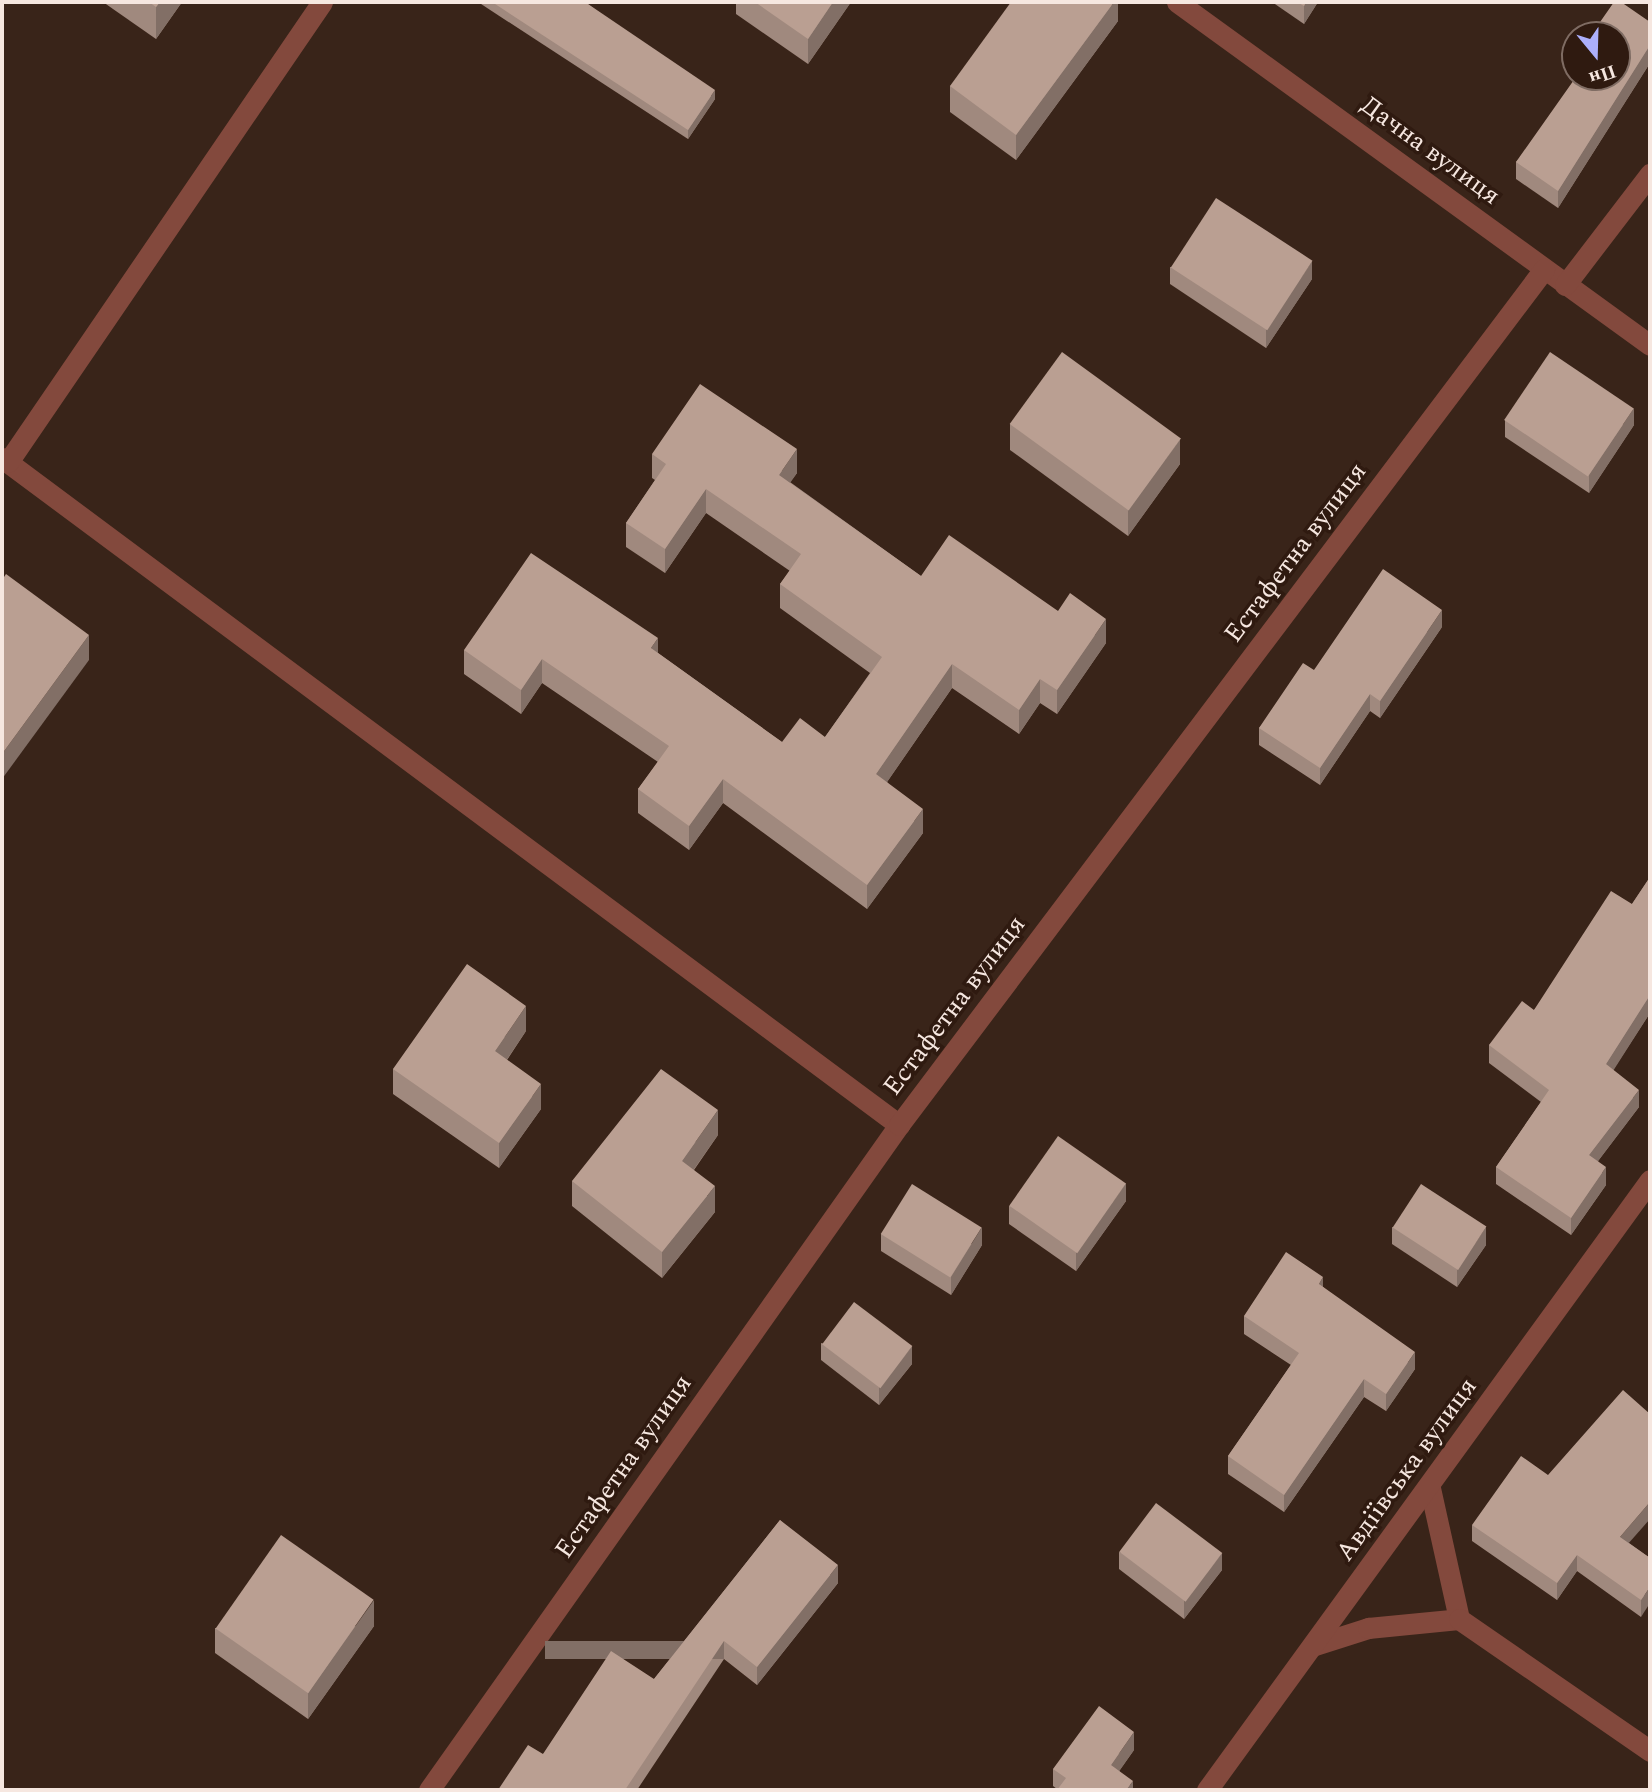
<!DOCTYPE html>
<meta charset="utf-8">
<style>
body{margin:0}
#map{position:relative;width:1652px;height:1792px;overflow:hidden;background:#392419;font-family:Spectral,serif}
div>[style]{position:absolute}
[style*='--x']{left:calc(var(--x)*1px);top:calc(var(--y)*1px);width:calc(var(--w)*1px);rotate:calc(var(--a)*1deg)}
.minor>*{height:21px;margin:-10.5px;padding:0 10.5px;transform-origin:10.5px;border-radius:10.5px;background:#83493d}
.wall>*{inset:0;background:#a0897e}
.shaded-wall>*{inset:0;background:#826f66;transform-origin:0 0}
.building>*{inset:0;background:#ba9f92;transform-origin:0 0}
span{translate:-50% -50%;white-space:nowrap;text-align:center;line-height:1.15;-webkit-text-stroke:7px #2f1a10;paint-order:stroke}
.street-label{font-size:26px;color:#f6e7e0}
.frame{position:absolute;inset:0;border:4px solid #f6e7e0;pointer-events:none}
.north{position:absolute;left:1561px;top:21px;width:70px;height:70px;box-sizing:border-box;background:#2f1a10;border:2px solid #7f6c63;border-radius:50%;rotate:161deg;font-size:19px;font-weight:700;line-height:28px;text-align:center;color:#f6e7e0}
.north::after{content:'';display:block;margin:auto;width:24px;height:32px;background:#acaffb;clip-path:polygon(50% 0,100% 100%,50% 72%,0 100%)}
</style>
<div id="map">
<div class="minor">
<div style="--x:1177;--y:2;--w:584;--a:35.95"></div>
<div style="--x:1565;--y:285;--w:140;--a:-52.6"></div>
<div style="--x:2;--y:458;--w:1118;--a:36.63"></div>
<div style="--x:8;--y:462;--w:557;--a:-55.68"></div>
<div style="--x:1430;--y:1488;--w:134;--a:77.5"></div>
<div style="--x:1315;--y:1645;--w:56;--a:-17.8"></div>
<div style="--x:1368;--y:1628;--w:91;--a:-5.6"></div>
<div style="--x:1459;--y:1619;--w:232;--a:34.6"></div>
<div style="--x:429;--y:1790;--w:814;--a:-54.75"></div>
<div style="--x:899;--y:1125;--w:1072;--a:-53"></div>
<div style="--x:1207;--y:1790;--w:754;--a:-54.01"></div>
</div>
<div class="wall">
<div style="clip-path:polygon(103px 2px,182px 2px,156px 39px)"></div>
<div style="clip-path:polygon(478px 2px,585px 2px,715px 99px,688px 139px)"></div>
<div style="clip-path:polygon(736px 2px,851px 2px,808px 64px,736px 14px)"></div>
<div style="clip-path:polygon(1118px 2px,1118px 21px,1016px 160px,950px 112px,950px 86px)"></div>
<div style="clip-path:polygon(1272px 2px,1318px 2px,1304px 24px)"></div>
<div style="clip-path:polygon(1650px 22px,1650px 63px,1558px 208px,1516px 179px,1516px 162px)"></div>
<div style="clip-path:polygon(1170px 267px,1312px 279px,1266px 348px,1170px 284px)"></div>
<div style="clip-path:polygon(1505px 420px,1634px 425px,1589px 493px,1505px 437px)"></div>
<div style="clip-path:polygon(1010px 424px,1180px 464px,1128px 536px,1010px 450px)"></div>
<div style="clip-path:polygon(652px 454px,797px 473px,790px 482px,921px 576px,1058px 611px,1106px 643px,1057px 714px,1040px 703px,1019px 734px,952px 688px,887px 782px,923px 833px,867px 909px,723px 803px,689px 850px,638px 813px,638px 789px,658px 762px,542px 683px,521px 714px,464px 674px,464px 650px,658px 653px,782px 742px,825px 737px,870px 673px,780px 608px,780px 584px,790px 571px,706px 513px,665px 573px,626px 547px,626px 523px,655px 480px,652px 478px)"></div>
<div style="clip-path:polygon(1442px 627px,1380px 718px,1370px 711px,1320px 785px,1259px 745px,1259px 728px,1314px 670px)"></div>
<div style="clip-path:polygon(1650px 877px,1650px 1013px,1613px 1070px,1639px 1107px,1598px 1161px,1606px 1185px,1571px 1235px,1496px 1184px,1496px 1167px,1541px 1102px,1489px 1063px,1489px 1045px,1534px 1010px,1632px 904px)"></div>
<div style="clip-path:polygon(526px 1031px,507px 1060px,541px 1109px,499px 1168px,393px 1094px,393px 1069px)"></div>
<div style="clip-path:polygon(718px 1135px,694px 1170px,715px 1212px,662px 1278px,572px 1206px,572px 1181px)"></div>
<div style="clip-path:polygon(1126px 1201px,1076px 1271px,1009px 1224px,1009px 1206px)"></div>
<div style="clip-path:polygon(1392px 1227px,1486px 1245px,1457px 1287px,1392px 1244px)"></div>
<div style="clip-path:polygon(881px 1234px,982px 1245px,951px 1295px,881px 1251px)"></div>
<div style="clip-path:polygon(1323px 1287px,1415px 1369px,1386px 1411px,1364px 1397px,1284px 1512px,1228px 1474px,1228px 1456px,1291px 1365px,1244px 1334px,1244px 1316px)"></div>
<div style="clip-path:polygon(821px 1343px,912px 1364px,879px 1405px,821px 1360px)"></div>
<div style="clip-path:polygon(780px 1520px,838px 1583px,757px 1685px,724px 1659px,637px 1790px,498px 1790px,543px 1754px,654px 1679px)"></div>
<div style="clip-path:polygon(1472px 1525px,1629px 1543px,1650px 1558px,1641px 1617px,1577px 1571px,1557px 1600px,1472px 1541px)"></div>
<div style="clip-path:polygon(1119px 1552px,1222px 1570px,1184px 1619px,1119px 1569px)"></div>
<div style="clip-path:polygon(374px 1626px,308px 1719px,215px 1653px,215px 1628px)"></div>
<div style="clip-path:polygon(1134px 1750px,1119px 1771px,1133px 1790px,1057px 1789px,1053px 1786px,1053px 1769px)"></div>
</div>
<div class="shaded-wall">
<div style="clip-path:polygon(160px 2px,182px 2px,156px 39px,156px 7px)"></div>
<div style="clip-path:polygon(833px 2px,851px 2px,808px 64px,808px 39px)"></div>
<div style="clip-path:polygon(1114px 2px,1118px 2px,1118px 21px,1016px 160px,1016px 135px)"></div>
<div style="clip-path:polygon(1306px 2px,1318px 2px,1304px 24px,1304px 6px)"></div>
<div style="clip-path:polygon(1650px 45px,1650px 63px,1558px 208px,1558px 191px)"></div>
<div style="clip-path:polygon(715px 90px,715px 99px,688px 139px,688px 130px)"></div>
<div style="clip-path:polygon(1312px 261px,1312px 279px,1266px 348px,1266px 330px)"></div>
<div style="clip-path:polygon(1634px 408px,1634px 425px,1589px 493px,1589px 475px)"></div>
<div style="clip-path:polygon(1180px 439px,1180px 464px,1128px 536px,1128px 510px)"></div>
<div style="clip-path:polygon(797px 449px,797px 473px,779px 499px,779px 475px)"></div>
<div style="clip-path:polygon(706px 489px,706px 513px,665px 573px,665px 549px)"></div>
<div style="clip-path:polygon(1442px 610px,1442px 627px,1380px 718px,1380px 701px)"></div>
<div style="clip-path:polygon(1106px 619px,1106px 643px,1057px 714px,1057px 690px)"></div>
<div style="clip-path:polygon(89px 635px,89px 660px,2px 779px,2px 754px)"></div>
<div style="clip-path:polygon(658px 638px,658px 662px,651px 648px)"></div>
<div style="clip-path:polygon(542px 659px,542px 683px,521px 714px,521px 690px)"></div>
<div style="clip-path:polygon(952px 664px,952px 688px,876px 798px,876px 774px)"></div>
<div style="clip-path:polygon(1040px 679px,1040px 703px,1019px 734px,1019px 710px)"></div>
<div style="clip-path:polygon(1370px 694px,1370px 711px,1320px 785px,1320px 768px)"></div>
<div style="clip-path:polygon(723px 779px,723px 803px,689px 850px,689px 826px)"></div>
<div style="clip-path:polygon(923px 809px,923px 833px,867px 909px,867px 885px)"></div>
<div style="clip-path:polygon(1650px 995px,1650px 1013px,1606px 1082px,1606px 1064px)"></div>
<div style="clip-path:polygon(526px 1006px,526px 1031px,495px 1077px,495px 1051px)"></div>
<div style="clip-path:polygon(541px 1084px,541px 1109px,499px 1168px,499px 1143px)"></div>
<div style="clip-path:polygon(1639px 1090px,1639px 1107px,1589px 1173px,1589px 1155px)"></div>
<div style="clip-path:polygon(718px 1110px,718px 1135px,682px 1186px,682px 1161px)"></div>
<div style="clip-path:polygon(1606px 1167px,1606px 1185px,1571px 1235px,1571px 1218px)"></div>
<div style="clip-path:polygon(1126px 1183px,1126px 1201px,1076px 1271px,1076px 1253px)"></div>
<div style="clip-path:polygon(715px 1186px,715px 1212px,662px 1278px,662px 1252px)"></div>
<div style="clip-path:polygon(982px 1227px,982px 1245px,951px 1295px,951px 1277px)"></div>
<div style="clip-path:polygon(1486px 1227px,1486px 1245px,1457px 1287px,1457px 1270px)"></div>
<div style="clip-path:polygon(1323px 1277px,1323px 1294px,1319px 1284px)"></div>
<div style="clip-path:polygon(912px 1346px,912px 1364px,879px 1405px,879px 1388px)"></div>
<div style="clip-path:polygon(1415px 1352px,1415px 1369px,1386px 1411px,1386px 1394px)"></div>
<div style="clip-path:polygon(1364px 1379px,1364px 1397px,1284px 1512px,1284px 1495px)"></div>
<div style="clip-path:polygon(1650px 1502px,1650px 1519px,1620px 1553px,1620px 1537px)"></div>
<div style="clip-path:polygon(1222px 1553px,1222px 1570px,1184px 1619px,1184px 1601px)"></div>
<div style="clip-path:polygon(1577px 1555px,1577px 1571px,1557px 1600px,1557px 1583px)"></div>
<div style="clip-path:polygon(838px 1565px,838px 1583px,757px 1685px,757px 1667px)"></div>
<div style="clip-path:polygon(1650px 1587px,1650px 1603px,1641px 1617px,1641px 1600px)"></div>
<div style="clip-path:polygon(374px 1600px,374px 1626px,308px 1719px,308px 1693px)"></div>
<div style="left:724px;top:1641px;width:18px;height:179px;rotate:90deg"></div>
<div style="clip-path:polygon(1134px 1732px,1134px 1750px,1111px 1783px,1111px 1765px)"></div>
<div style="clip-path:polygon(1133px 1781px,1133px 1790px,1126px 1790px)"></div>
</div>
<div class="building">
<div style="clip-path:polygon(149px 2px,160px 2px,156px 7px)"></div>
<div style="clip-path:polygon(492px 2px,585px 2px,715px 90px,688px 130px)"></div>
<div style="clip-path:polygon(755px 2px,833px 2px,808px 39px)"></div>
<div style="clip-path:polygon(1011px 2px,1114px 2px,1016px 135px,950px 86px)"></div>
<div style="clip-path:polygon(1297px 2px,1306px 2px,1304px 6px)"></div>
<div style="clip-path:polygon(1614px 2px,1621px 2px,1650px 22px,1650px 45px,1558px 191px,1516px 162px,1576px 77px,1617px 77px,1617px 35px,1591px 35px)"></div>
<div style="left:1216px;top:198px;width:115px;height:83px;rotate:33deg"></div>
<div style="left:1062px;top:352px;width:147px;height:89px;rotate:36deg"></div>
<div style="left:1550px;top:352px;width:101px;height:82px;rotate:34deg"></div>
<div style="clip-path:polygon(700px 384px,797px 449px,779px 475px,921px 576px,949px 535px,1058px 611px,1070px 593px,1106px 619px,1057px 690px,1040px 679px,1019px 710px,952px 664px,876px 774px,923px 809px,867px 885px,723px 779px,689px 826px,638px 789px,669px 746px,542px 659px,521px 690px,464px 650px,531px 553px,658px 638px,651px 648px,782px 742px,800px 718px,825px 737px,882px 657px,780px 584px,801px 554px,706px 489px,665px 549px,626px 523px,666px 464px,652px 454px)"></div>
<div style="clip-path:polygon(1383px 569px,1442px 610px,1380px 701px,1370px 694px,1320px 768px,1259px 728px,1303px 663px,1314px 670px)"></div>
<div style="clip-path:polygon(6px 574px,89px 635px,2px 754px,2px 580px)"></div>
<div style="clip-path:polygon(1650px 877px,1650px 995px,1606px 1064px,1639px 1090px,1589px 1155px,1606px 1167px,1571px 1218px,1496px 1167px,1549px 1090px,1489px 1045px,1522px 1001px,1534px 1010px,1611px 891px,1632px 904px)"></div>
<div style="clip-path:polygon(467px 964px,526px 1006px,495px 1051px,541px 1084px,499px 1143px,393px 1069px)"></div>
<div style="clip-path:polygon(661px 1069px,718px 1110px,682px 1161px,715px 1186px,662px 1252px,572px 1181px)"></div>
<div style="left:1058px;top:1136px;width:83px;height:85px;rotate:35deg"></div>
<div style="left:912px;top:1184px;width:82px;height:59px;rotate:32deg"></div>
<div style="left:1421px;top:1184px;width:78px;height:52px;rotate:33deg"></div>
<div style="clip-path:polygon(1286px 1252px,1323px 1277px,1319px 1284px,1415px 1352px,1386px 1394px,1364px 1379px,1284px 1495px,1228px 1456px,1299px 1353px,1244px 1316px)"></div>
<div style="left:854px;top:1302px;width:73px;height:53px;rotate:37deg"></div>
<div style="clip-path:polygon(1623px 1390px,1650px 1414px,1650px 1502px,1620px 1537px,1650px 1558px,1650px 1587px,1641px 1600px,1577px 1555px,1557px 1583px,1472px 1525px,1521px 1456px,1548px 1475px)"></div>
<div style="left:1156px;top:1503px;width:83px;height:61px;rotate:37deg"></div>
<div style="clip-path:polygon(780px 1520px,838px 1565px,757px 1667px,724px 1641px,625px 1790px,498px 1790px,528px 1745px,543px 1754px,611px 1651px,654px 1679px)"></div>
<div style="left:281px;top:1535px;width:113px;height:114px;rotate:35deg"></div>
<div style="clip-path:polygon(1099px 1706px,1134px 1732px,1111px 1765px,1133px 1781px,1126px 1790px,1057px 1790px,1066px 1778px,1053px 1769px)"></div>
</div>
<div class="street-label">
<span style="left:1430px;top:151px;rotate:36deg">Дачна вулиця</span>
<span style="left:1296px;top:553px;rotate:-53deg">Естафетна вулиця</span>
<span style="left:955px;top:1006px;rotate:-53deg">Естафетна вулиця</span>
<span style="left:624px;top:1467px;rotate:-55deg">Естафетна вулиця</span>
<span style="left:1407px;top:1470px;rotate:-54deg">Авдіївська вулиця</span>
</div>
<div class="frame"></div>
<div class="north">Пн</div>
</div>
